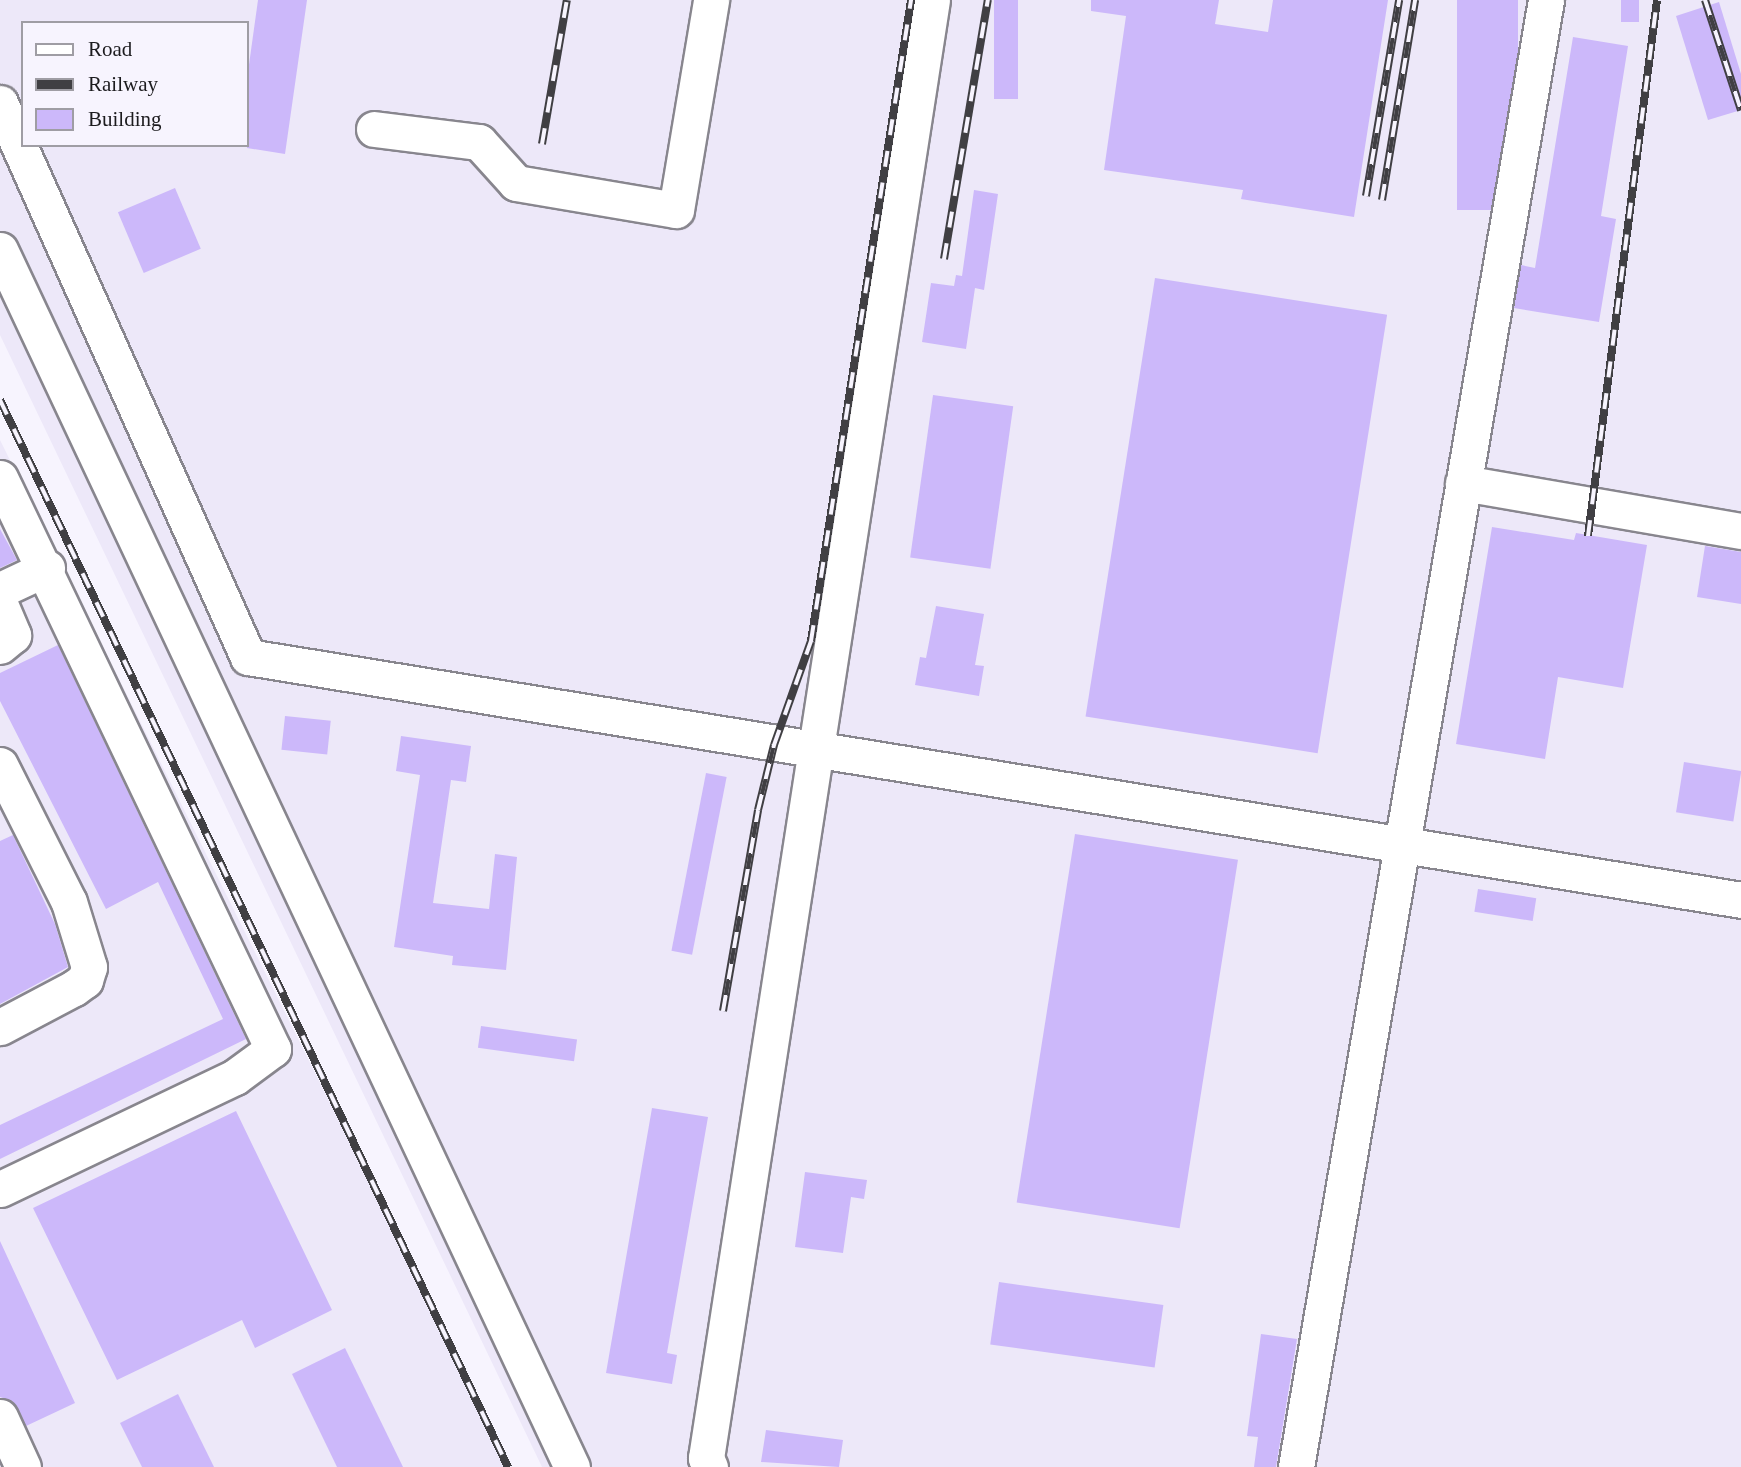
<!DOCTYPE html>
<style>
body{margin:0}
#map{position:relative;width:1741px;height:1467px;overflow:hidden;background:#f7f4fe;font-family:Georgia,serif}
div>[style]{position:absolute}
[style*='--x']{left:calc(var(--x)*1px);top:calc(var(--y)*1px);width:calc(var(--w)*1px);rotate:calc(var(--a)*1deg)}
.built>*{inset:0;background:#ede8f9}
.building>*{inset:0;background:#ccb8fa;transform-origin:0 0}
.roads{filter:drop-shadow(2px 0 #88868e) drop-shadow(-2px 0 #88868e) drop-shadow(0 2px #88868e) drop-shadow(0 -2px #88868e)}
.minor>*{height:35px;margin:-17.5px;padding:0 17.5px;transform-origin:17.5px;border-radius:17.5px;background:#fff}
.rail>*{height:8px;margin-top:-4px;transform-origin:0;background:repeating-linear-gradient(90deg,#f7f4fe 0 16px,#403f43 0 32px);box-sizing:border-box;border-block:2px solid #403f43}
span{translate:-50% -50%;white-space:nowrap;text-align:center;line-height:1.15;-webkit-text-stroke:7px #f7f4fe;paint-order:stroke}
.legend{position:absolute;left:21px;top:21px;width:228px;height:126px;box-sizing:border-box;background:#f7f4fe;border:2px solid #9f9da4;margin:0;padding:9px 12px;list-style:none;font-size:21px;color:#1c1b1e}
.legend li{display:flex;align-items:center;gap:14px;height:35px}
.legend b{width:35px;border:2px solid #9f9da4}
</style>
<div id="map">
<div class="built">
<div style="clip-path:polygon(evenodd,0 0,1741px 0,1741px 1467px,542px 1467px,0 335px,0 0,23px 23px,247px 23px,247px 145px,23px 145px,23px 23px)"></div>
<div style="clip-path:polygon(0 440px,343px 1129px,505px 1467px,0 1467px)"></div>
</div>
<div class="building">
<div style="clip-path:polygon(258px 0,307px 0,285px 154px,247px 148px,247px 79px)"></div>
<div style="left:994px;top:0;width:24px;height:99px"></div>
<div style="clip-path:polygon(1091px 0,1219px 0,1215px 24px,1268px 32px,1273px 0,1388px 0,1354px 217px,1241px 199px,1243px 190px,1104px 170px,1126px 16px,1091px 11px)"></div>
<div style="left:1457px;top:0;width:61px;height:210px"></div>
<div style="left:1621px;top:0;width:18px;height:22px"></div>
<div style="clip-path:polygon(1719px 2px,1741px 74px,1741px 110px,1708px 120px,1676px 16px)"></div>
<div style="clip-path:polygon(1573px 37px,1628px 46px,1601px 216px,1616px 219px,1599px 322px,1514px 308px,1521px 265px,1535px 268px)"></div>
<div style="left:175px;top:188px;width:66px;height:62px;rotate:67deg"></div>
<div style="clip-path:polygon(974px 190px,998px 194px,984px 290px,975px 288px,966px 349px,922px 342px,931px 283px,954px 286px,956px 275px,962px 276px)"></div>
<div style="left:1155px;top:278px;width:235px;height:444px;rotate:9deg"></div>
<div style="left:933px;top:395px;width:81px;height:164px;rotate:8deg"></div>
<div style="clip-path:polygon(1492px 527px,1574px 540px,1576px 533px,1647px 545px,1623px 688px,1558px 677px,1545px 759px,1456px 744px)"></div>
<div style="clip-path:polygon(0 529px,17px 560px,0 568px)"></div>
<div style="clip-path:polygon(1705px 546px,1741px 552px,1741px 604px,1697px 597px)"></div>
<div style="clip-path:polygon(936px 606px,984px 614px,975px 665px,984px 666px,979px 696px,915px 685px,920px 657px,926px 658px)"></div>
<div style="clip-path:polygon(58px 645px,246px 1039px,0 1159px,0 1125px,223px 1019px,158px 882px,106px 909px,0 701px,0 673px)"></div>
<div style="left:285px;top:716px;width:46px;height:34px;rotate:6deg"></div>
<div style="clip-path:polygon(401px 736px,471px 746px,466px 782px,451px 780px,433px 903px,489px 909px,495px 854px,517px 857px,506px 970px,452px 965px,453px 956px,394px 947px,420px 775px,396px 771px)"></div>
<div style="left:1684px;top:762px;width:58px;height:51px;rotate:9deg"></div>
<div style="left:706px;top:773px;width:21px;height:181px;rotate:11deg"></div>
<div style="left:1075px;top:834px;width:165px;height:373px;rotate:9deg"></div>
<div style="clip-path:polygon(13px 835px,55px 924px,68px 967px,0 1004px,0 841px)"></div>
<div style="left:1478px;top:889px;width:59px;height:23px;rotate:9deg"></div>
<div style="left:481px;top:1026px;width:97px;height:22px;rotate:8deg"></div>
<div style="clip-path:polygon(652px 1108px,708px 1117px,667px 1353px,677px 1355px,672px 1384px,606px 1373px)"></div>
<div style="clip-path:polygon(236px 1111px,332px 1310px,255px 1348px,242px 1320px,117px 1380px,33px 1208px)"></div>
<div style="clip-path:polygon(805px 1172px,867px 1180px,864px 1199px,851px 1197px,843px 1253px,795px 1247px)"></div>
<div style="clip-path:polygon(0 1241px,75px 1403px,26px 1426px,12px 1401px,0 1397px)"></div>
<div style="left:999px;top:1282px;width:166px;height:63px;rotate:8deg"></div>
<div style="clip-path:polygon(1261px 1334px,1297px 1339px,1276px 1467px,1254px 1467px,1258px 1437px,1247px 1436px)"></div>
<div style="clip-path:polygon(345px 1348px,403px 1467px,337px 1467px,292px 1374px)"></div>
<div style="clip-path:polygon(178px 1394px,214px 1467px,142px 1467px,120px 1423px)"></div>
<div style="clip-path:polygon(766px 1430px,843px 1440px,839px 1467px,761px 1462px)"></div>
</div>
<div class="roads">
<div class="minor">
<div style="--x:0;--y:103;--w:607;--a:65.88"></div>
<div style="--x:248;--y:657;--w:1513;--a:9.24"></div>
<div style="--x:374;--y:129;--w:106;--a:7.1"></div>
<div style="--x:479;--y:142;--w:55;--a:47.9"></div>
<div style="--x:516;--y:183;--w:162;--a:9.6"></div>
<div style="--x:676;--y:210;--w:213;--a:-80.5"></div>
<div style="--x:0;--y:250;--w:1345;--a:64.83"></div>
<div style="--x:0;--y:478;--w:633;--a:64.45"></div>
<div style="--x:273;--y:1049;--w:47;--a:143.6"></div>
<div style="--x:235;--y:1077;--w:260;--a:154.5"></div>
<div style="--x:1463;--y:483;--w:282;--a:9.8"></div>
<div style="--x:0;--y:590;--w:52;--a:-25.1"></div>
<div style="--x:0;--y:604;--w:34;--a:67"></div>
<div style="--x:13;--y:635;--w:17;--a:140"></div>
<div style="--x:0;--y:765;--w:153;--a:63.3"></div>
<div style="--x:69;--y:902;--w:68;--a:72.9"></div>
<div style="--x:89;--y:967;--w:14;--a:107"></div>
<div style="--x:85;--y:980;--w:14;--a:144"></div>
<div style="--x:74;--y:988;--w:84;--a:152.2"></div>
<div style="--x:0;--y:1417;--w:55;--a:65.3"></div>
<div style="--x:710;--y:1467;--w:10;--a:-114"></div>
<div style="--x:706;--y:1458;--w:1475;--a:-81.19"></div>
<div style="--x:1296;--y:1467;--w:1488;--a:-80.33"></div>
</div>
</div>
<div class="rail">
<div style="--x:1705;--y:0;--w:116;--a:71.9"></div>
<div style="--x:542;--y:144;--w:146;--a:-80.2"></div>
<div style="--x:1366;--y:196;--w:199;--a:-80.4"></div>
<div style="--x:1382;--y:200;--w:203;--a:-80.6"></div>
<div style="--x:944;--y:259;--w:263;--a:-80.4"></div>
<div style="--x:0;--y:400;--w:1182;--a:64.54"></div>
<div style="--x:1588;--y:536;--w:540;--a:-82.66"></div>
<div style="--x:723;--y:1011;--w:204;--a:-80.1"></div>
<div style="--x:758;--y:810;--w:67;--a:-76.2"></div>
<div style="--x:774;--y:745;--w:110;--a:-70.4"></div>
<div style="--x:811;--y:641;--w:649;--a:-81.13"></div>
</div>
<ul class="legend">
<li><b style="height:9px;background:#fff"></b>Road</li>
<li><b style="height:9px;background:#403f43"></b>Railway</li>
<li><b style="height:19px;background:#ccb8fa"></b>Building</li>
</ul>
</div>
